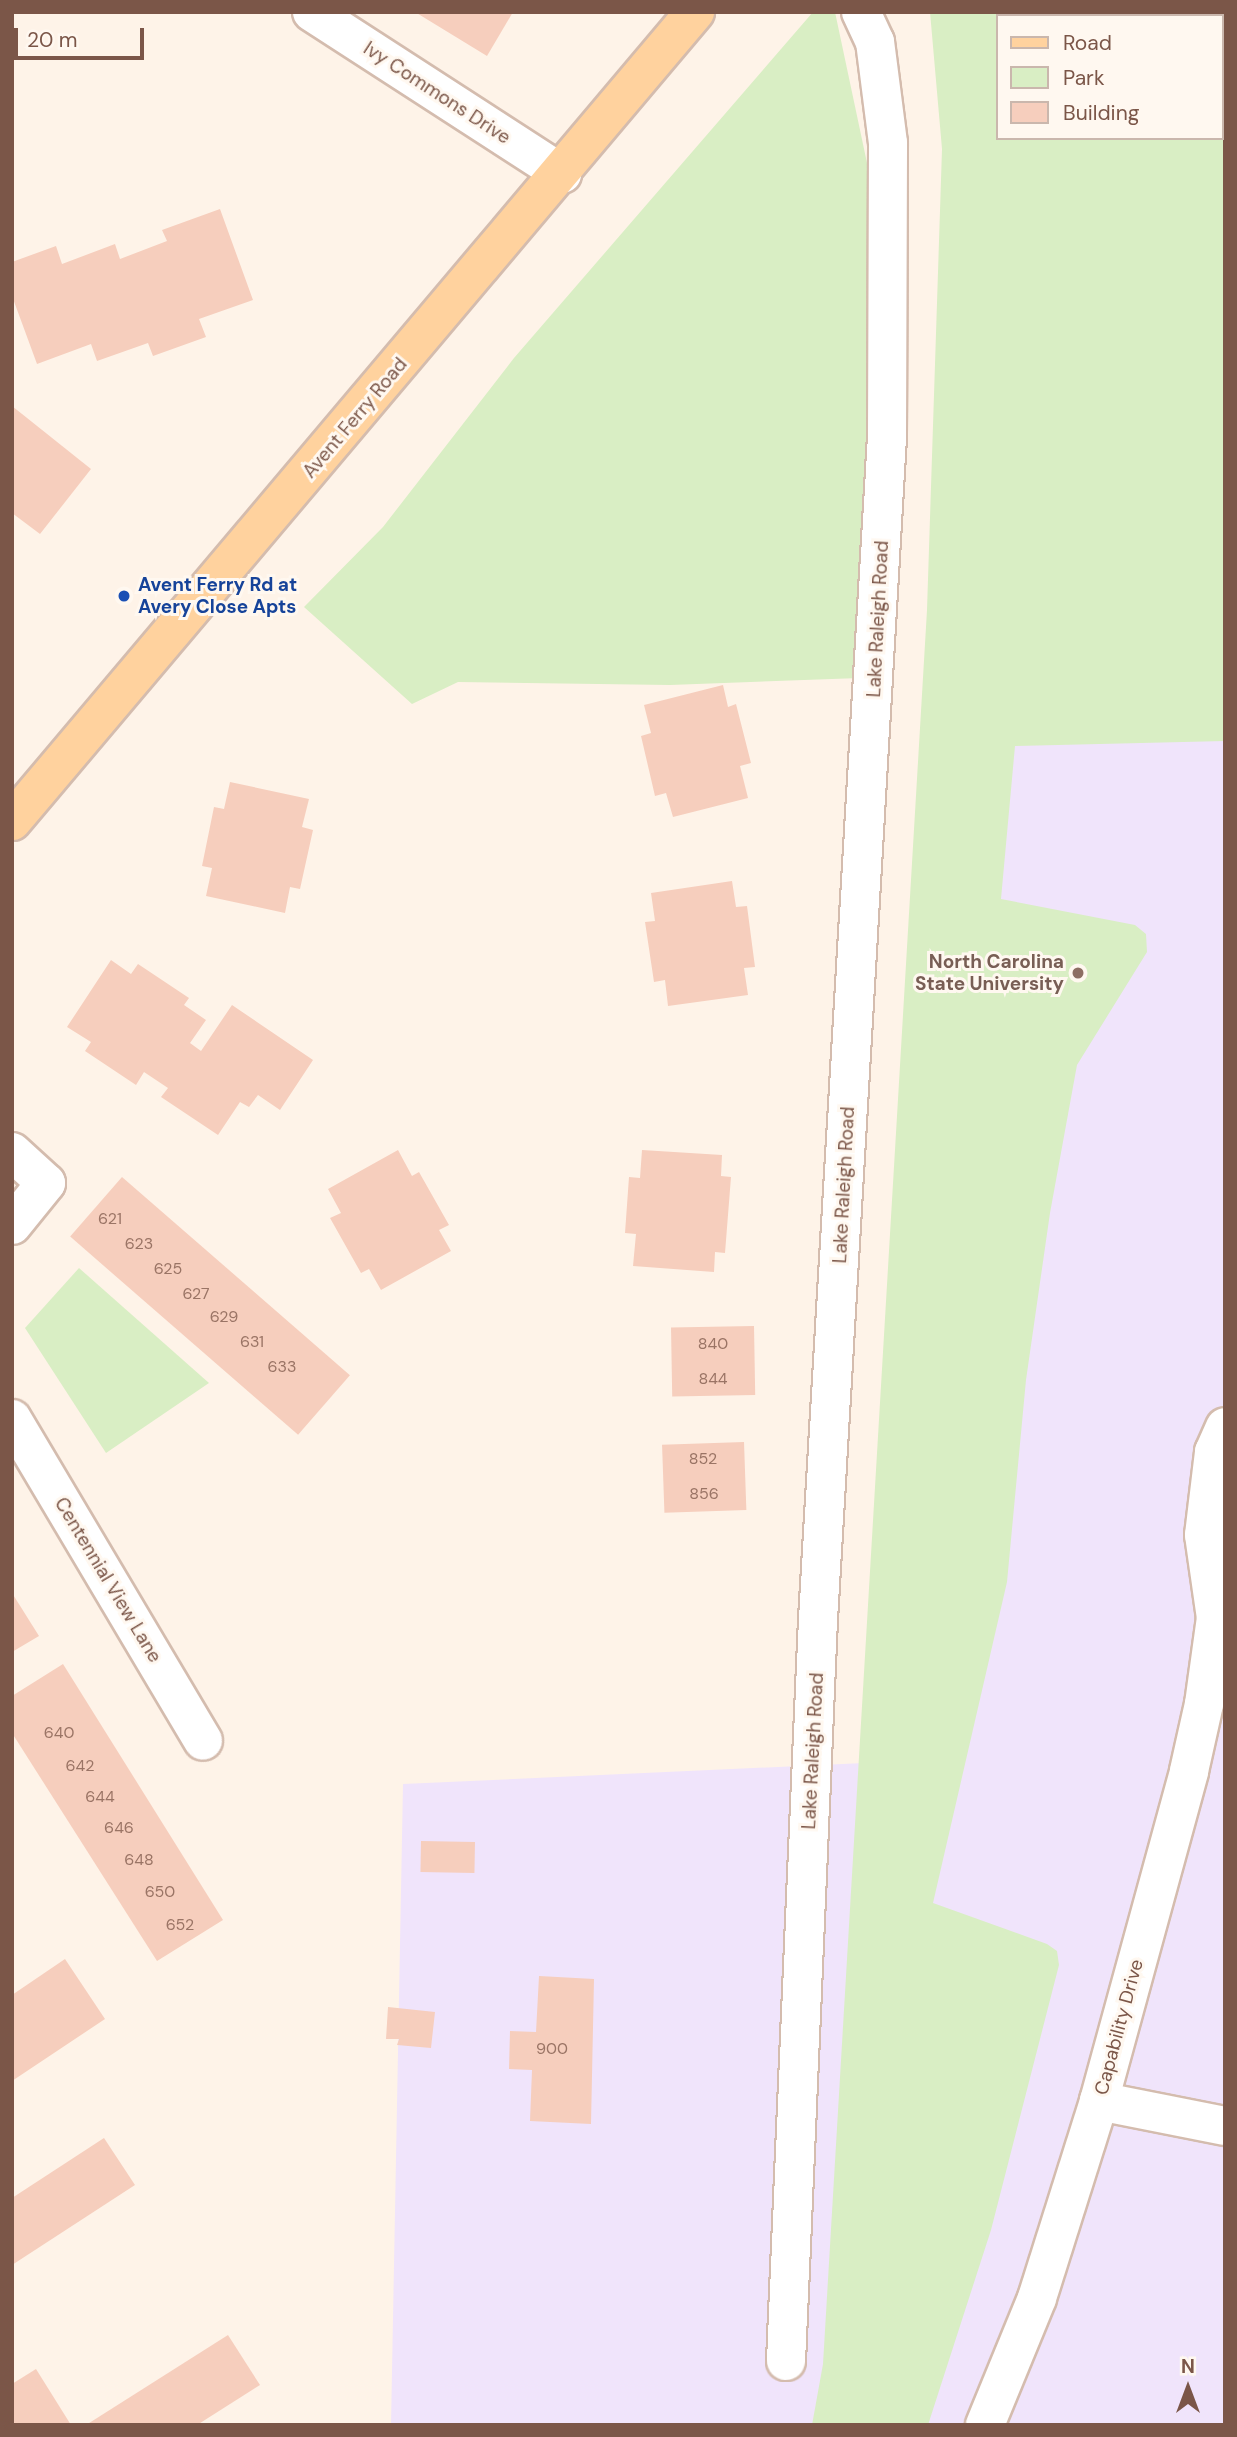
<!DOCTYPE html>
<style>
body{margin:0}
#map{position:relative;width:1237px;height:2437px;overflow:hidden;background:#fef3e8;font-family:"DM Sans",sans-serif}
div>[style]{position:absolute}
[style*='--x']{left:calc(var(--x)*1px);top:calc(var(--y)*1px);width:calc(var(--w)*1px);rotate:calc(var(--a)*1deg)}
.education>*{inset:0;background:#f0e4fb}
.green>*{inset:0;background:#d9eec4}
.building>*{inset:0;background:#f6cebd;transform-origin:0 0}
.roads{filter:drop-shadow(2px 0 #d4bcae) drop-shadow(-2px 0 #d4bcae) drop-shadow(0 2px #d4bcae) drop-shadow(0 -2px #d4bcae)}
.street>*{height:38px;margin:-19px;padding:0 19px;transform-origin:19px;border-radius:19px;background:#fff}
.primary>*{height:38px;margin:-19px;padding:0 19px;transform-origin:19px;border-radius:19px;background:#ffd29e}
.dots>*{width:19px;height:19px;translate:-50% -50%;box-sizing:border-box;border:4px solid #fff8f0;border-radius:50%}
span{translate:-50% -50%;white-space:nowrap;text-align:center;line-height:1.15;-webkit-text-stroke:6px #fff8f0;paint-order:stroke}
.number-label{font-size:16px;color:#9a7465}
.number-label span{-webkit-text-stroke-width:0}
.street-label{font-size:19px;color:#7b5648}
.transit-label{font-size:19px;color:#164399;font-weight:700}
.left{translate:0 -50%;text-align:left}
.education-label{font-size:19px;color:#785e54;font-weight:700}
.right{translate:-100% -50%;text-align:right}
.frame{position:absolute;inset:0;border:14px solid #7b5648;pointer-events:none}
.legend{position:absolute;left:996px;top:14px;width:228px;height:126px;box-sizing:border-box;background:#fff8f0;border:2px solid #cab7ad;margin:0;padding:9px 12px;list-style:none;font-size:21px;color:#7b5648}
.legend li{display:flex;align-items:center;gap:14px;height:35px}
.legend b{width:35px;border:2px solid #cab7ad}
.north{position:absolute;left:1153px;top:2353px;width:70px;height:70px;-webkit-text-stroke:5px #fff8f0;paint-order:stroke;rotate:0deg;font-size:19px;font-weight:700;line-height:28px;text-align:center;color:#7b5648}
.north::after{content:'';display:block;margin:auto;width:24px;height:32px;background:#7b5648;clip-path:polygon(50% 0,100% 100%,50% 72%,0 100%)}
.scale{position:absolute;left:14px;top:28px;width:130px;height:32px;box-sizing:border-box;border:4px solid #7b5648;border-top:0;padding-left:9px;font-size:21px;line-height:24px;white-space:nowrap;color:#7b5648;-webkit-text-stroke:5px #fff8f0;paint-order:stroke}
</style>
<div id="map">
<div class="education">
<div style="clip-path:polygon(evenodd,978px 12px,1225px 12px,1225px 2425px,391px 2425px,403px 1784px,864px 1763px,978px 12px,997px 16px,1221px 16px,1221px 138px,997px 138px,997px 16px)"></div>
</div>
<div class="green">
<div style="clip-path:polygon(813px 12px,835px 12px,867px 163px,874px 385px,860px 678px,670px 685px,458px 682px,412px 704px,304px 607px,383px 527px,514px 358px)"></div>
<div style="clip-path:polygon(evenodd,930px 12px,1225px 12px,1225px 741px,1015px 746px,1001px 899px,1135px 925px,1146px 934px,1147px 952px,1077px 1065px,1050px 1213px,1026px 1380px,1007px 1582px,933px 1903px,1047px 1944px,1057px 1951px,1059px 1965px,991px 2230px,928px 2425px,812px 2425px,823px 2364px,927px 610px,942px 149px,930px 12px,997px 16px,1221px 16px,1221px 138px,997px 138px,997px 16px)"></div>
<div style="clip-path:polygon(79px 1268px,209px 1383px,106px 1453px,25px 1328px)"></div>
</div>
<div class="building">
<div style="clip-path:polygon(415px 12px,513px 12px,487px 56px)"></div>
<div style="clip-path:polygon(220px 209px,253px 300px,199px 319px,206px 337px,153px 356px,148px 343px,97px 361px,91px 344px,37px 364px,12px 296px,12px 262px,56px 246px,62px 264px,115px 244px,120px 259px,167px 241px,162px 230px)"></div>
<div style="clip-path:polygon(12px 406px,91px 469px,40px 534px,12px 513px)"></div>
<div style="clip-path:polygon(723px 685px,728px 707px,736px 704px,751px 763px,740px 766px,748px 798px,673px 817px,666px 793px,655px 796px,641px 736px,651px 733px,644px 705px)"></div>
<div style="clip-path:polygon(230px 782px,309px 799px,302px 827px,313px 830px,300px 889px,290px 887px,285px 913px,206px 896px,212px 868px,202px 866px,214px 807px,224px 809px)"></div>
<div style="clip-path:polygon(732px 881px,736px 907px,747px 906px,755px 967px,744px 968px,748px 995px,668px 1006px,665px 980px,654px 982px,645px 922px,655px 921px,651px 893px)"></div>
<div style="clip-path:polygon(111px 960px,131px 974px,138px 964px,189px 998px,184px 1005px,206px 1020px,190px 1043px,201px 1051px,232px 1005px,313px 1060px,280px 1110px,258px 1095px,249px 1107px,240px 1102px,218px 1135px,161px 1097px,168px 1088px,144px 1072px,136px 1085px,85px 1051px,91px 1042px,67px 1027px)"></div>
<div style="clip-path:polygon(398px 1150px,412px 1176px,419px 1172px,449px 1225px,439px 1230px,451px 1251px,381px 1290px,369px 1269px,361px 1273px,330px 1218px,341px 1213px,328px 1189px)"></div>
<div style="clip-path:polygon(642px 1150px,722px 1155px,721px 1176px,731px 1177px,725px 1253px,715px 1252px,714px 1272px,633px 1266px,636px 1234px,625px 1233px,629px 1177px,640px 1178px)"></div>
<div style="left:122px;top:1177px;width:302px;height:79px;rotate:41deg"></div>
<div style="left:754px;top:1326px;width:69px;height:83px;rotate:89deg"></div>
<div style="left:744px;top:1442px;width:68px;height:82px;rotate:88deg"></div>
<div style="clip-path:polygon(12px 1593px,39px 1636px,12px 1652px)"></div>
<div style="clip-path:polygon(63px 1664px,223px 1920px,157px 1961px,12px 1733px,12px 1696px)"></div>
<div style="left:421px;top:1841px;width:54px;height:31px;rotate:1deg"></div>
<div style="clip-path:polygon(65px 1959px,105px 2019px,12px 2081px,12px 1995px)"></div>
<div style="clip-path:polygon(539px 1976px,594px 1979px,591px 2124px,530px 2121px,532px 2070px,509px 2069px,510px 2031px,536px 2032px)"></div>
<div style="clip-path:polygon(388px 2007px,435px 2012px,431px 2048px,397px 2045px,399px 2039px,386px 2039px)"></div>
<div style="clip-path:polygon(104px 2138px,135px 2185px,12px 2265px,12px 2198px)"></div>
<div style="clip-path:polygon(228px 2335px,260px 2385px,197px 2425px,86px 2425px)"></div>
<div style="clip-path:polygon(36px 2369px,71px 2425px,12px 2425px,12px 2384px)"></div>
</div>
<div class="roads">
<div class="street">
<div style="--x:312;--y:12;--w:298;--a:32.9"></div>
<div style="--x:12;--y:1152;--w:46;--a:42.4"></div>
<div style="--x:46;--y:1183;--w:54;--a:129"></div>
<div style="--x:12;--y:1419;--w:374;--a:59.3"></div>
<div style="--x:1099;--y:2101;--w:128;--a:11.2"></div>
<div style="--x:786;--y:2361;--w:743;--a:-87.53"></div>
<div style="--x:818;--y:1619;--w:1185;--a:-86.66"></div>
<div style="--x:887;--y:436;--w:293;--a:-89.8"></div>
<div style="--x:888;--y:143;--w:102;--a:-97.3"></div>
<div style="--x:875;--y:42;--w:33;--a:-115"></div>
<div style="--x:985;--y:2425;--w:137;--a:-67.7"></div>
<div style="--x:1037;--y:2298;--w:207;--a:-72.5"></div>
<div style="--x:1099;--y:2101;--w:342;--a:-74.7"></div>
<div style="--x:1189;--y:1771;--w:69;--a:-77.4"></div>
<div style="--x:1204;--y:1704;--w:87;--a:-82.1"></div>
<div style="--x:1216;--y:1618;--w:84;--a:-98.2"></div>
<div style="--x:1204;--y:1535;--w:84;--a:-83.1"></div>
<div style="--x:1214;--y:1452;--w:27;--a:-66"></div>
</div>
<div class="primary">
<div style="--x:12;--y:821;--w:1059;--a:-49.83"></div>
</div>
</div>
<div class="dots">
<div style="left:124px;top:596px;background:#1a4fb4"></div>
<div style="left:1078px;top:973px;background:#8d6e63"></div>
</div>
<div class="number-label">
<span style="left:110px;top:1219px">621</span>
<span style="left:139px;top:1244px">623</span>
<span style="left:168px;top:1269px">625</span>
<span style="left:196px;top:1294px">627</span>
<span style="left:224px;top:1317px">629</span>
<span style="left:252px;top:1342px">631</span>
<span style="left:713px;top:1344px">840</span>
<span style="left:282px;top:1367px">633</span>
<span style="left:713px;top:1379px">844</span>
<span style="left:703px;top:1459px">852</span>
<span style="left:704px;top:1494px">856</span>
<span style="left:59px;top:1733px">640</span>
<span style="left:80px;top:1766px">642</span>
<span style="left:100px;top:1797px">644</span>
<span style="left:119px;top:1828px">646</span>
<span style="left:139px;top:1860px">648</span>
<span style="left:160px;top:1892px">650</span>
<span style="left:180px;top:1925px">652</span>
<span style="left:552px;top:2049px">900</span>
</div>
<div class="street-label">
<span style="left:437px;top:93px;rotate:33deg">Ivy Commons Drive</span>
<span style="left:355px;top:418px;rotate:-50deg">Avent Ferry Road</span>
<span style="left:878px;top:619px;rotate:-87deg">Lake Raleigh Road</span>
<span style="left:844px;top:1185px;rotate:-87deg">Lake Raleigh Road</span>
<span style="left:108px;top:1580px;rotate:59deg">Centennial View Lane</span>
<span style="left:813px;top:1751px;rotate:-87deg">Lake Raleigh Road</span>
<span style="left:1119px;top:2027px;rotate:-75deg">Capability Drive</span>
</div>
<div class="transit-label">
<span class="left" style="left:138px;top:596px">Avent Ferry Rd at<br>Avery Close Apts</span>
</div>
<div class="education-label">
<span class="right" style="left:1064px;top:973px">North Carolina<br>State University</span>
</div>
<div class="frame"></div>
<ul class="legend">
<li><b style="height:9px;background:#ffd29e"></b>Road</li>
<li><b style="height:19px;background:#d9eec4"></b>Park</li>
<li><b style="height:19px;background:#f6cebd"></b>Building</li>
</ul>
<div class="north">N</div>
<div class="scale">20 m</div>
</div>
